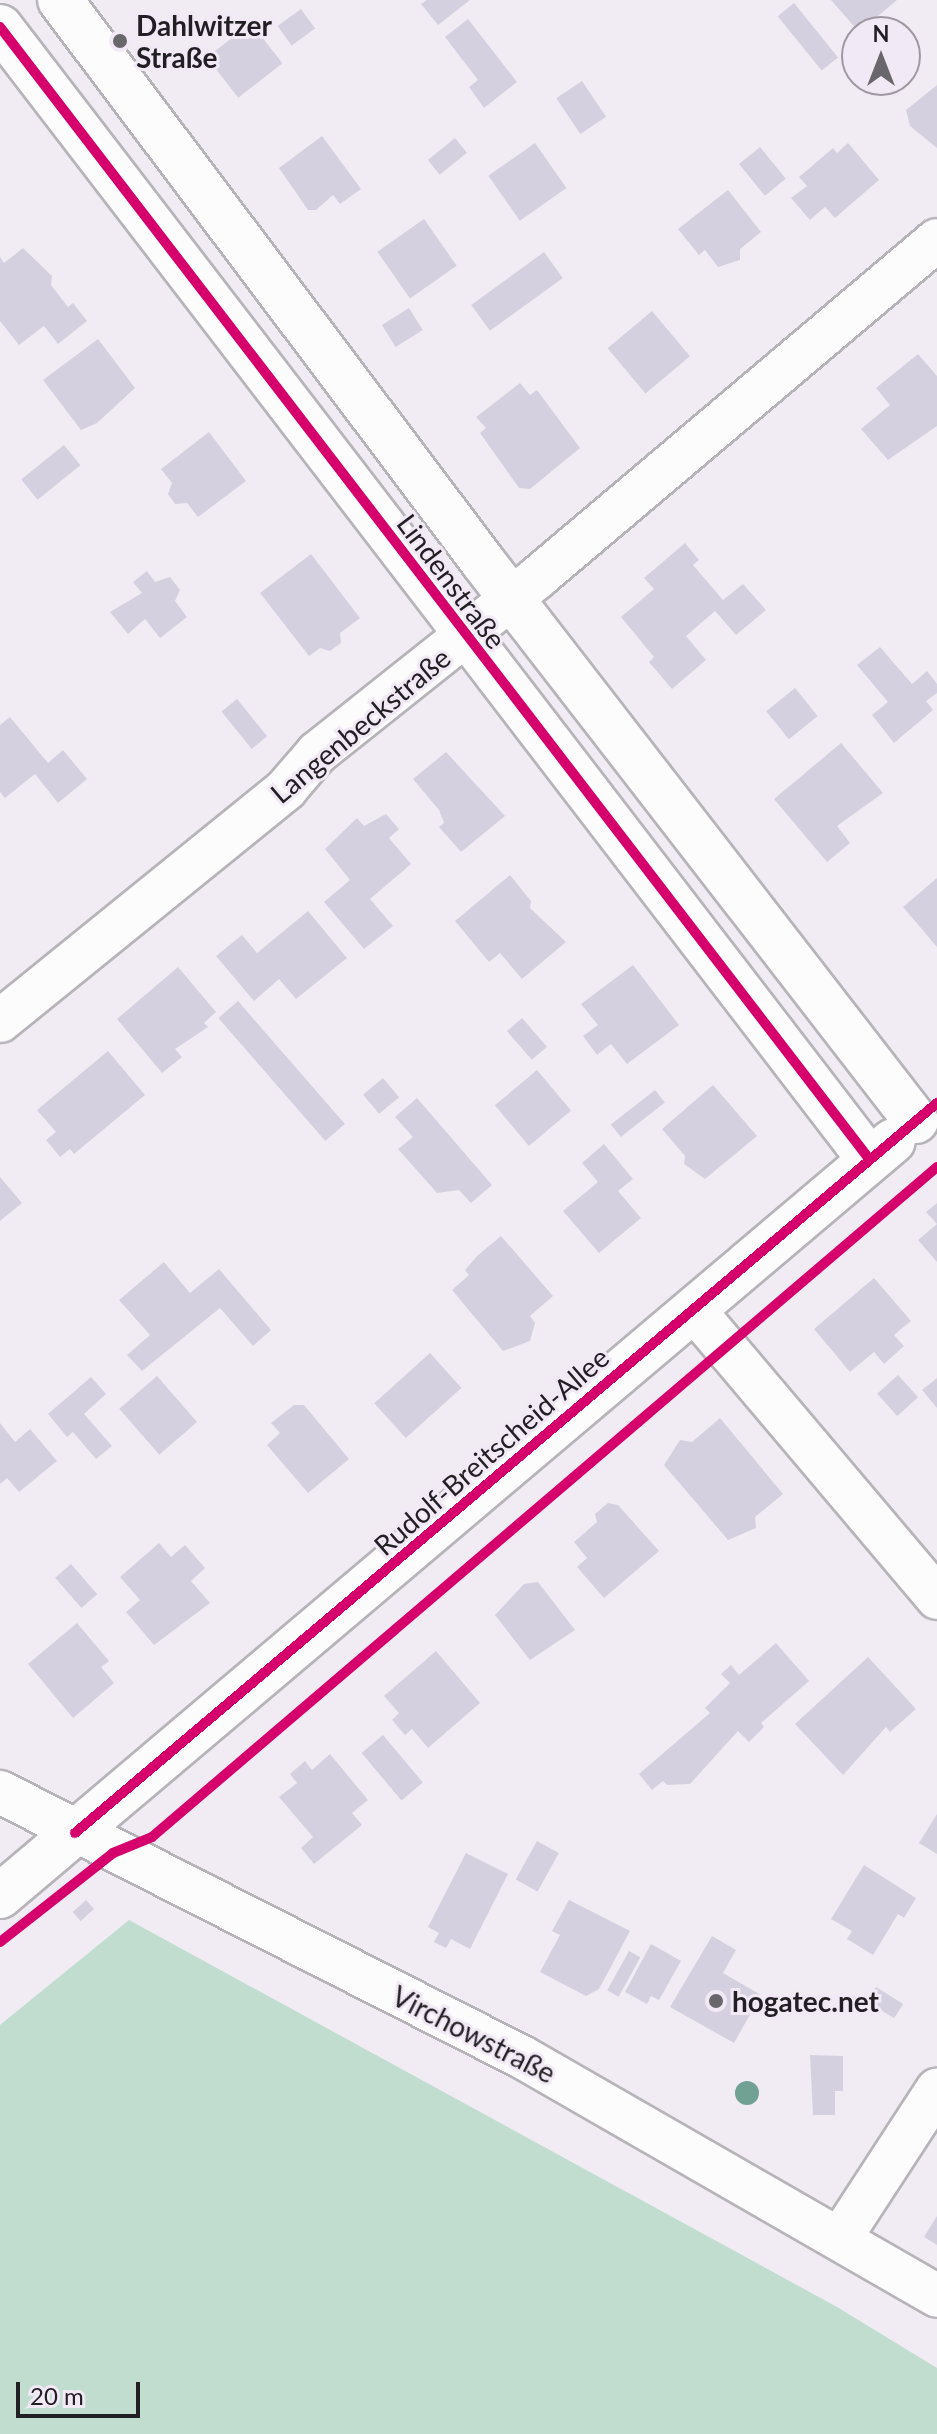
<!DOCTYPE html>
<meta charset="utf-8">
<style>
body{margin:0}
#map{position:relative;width:937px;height:2434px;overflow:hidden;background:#f1ecf3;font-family:Lato,sans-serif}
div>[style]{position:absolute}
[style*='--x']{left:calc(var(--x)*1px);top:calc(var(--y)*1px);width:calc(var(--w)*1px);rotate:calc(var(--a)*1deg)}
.green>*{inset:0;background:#c0ddd0}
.building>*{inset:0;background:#d5d0df;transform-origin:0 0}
.roads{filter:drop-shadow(2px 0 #b7b4b9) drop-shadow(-2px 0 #b7b4b9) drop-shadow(0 2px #b7b4b9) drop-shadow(0 -2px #b7b4b9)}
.minor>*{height:42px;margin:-21px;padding:0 21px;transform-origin:21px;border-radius:21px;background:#fdfcfd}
.tertiary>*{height:44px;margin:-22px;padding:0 22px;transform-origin:22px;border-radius:22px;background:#fdfcfd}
.cycleway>*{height:10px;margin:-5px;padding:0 5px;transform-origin:5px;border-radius:5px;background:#d6006c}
.trees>*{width:24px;height:24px;margin:-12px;border-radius:50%;background:#70a193}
.dots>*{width:22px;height:22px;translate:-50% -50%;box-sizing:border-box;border:4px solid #f2e9f6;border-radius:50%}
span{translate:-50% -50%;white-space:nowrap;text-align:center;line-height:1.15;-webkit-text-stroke:6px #f2e9f6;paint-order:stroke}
.poi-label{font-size:28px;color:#221f24;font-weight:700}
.left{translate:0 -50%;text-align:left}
.street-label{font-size:28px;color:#221f24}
.north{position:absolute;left:841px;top:16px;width:80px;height:80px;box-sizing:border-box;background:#f2e9f6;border:2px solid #9f98a2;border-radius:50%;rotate:0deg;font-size:22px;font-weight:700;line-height:32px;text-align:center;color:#221f24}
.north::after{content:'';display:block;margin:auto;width:28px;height:36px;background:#6a676c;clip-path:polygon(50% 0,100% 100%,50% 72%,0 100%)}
.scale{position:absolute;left:16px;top:2382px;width:124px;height:36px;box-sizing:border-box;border:4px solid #221f24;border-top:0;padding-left:10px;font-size:24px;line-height:28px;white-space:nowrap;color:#221f24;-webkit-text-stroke:6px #f2e9f6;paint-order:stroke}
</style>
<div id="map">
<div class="green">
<div style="clip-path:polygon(129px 1920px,837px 2307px,937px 2368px,937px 2434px,0 2434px,0 2025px)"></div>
</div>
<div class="building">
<div style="clip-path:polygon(427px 0,470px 0,438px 25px,421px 4px)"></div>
<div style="clip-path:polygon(831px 0,897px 0,859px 32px)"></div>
<div style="left:794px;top:3px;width:70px;height:21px;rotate:51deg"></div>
<div style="left:301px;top:9px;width:24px;height:29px;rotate:54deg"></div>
<div style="clip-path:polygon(468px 19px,517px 82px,484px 108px,469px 87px,478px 80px,445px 37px)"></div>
<div style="left:251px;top:23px;width:51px;height:56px;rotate:52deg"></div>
<div style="left:582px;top:81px;width:43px;height:31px;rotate:56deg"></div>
<div style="clip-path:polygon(937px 85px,937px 148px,910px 126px,906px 110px)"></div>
<div style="clip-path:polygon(322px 136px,361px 189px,340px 204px,333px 195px,316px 210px,308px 210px,279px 168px)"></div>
<div style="left:455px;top:138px;width:19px;height:35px;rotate:51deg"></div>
<div style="left:535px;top:143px;width:55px;height:57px;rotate:55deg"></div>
<div style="clip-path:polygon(848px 143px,879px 180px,835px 218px,825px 207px,810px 220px,791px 198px,807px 186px,799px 177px,833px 148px,837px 153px)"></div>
<div style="left:760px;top:147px;width:41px;height:27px;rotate:51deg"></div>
<div style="clip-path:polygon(728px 190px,761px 232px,740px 249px,740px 260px,718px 267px,705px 250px,699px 255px,678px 229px)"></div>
<div style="left:424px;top:219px;width:57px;height:57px;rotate:55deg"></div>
<div style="clip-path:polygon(23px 248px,52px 276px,51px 285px,68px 307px,73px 303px,87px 321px,58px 344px,44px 326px,19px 345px,0 321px,0 257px,4px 263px)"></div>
<div style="left:544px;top:252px;width:32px;height:90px;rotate:54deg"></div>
<div style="left:409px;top:308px;width:26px;height:32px;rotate:58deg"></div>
<div style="left:652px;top:311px;width:59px;height:58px;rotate:50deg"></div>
<div style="clip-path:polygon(98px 339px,135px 388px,97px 423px,81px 430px,43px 380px)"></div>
<div style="clip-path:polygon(918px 354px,937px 376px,937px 426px,888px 460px,861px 429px,890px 405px,876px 388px)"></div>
<div style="clip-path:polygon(520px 383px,530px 395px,537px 390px,580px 448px,530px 489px,519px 488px,480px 433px,486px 428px,476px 417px)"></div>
<div style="clip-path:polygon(209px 432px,246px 481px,198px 517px,187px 503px,175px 504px,168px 494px,172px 483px,161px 469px)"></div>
<div style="left:64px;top:445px;width:26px;height:55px;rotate:51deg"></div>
<div style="clip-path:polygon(685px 543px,699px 560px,693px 565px,723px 600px,743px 584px,766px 610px,736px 635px,715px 611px,686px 636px,706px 660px,672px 689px,649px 662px,654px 657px,621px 617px,654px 589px,644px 578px)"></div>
<div style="clip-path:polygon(311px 554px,360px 618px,340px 633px,341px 643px,330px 651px,320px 648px,309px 656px,260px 593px)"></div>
<div style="clip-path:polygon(147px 571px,155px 582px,170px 577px,180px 590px,175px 601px,187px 617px,160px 638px,145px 619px,128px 634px,110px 612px,142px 593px,133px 582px)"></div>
<div style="clip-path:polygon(880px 647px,912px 684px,927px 671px,937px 684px,937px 693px,926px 701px,933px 710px,894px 743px,872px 715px,888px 702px,857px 665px)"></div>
<div style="left:795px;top:688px;width:36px;height:37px;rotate:51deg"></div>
<div style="left:237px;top:699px;width:48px;height:20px;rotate:51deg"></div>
<div style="clip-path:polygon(10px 717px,48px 763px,63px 750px,87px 779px,58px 803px,35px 774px,5px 798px,0 792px,0 725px)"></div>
<div style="clip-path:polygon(841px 743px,883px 793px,837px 826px,850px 843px,827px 862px,774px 799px)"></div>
<div style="clip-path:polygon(446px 752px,505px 816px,461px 852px,439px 827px,444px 823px,439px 810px,413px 779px)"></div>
<div style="clip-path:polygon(386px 814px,399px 829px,389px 838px,411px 864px,370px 899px,393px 926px,364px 949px,324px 902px,350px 880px,325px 849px,357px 818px,364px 826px)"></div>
<div style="clip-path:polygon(510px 875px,531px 901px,530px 908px,566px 942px,522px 979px,500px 953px,489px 962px,455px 921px)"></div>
<div style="clip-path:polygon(937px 878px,937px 947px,903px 907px)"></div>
<div style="clip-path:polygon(308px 911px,347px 958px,296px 999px,279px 979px,254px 1001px,216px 956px,242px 935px,257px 953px)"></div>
<div style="clip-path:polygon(633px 965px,679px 1025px,627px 1064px,611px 1044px,597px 1055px,583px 1036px,598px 1025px,581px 1004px)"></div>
<div style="clip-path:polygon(178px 967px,216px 1012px,204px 1023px,208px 1027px,175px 1049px,182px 1057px,162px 1073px,117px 1019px)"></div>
<div style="left:238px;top:1001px;width:163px;height:26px;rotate:49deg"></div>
<div style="left:522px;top:1018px;width:38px;height:20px;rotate:49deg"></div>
<div style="clip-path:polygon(108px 1051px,145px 1095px,74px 1154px,70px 1149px,60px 1157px,46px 1140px,56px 1132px,37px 1110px)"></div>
<div style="left:537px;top:1070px;width:53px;height:55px;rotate:50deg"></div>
<div style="left:383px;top:1078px;width:25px;height:26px;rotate:50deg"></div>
<div style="clip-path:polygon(713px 1085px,757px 1136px,705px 1179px,684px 1164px,685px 1156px,662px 1129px)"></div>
<div style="left:655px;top:1090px;width:16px;height:56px;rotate:52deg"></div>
<div style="clip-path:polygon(417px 1098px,492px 1185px,471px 1203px,459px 1190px,437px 1193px,398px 1149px,413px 1137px,395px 1117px)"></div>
<div style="clip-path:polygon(604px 1144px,633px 1179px,618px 1191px,641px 1218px,599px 1253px,563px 1211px,598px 1182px,582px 1163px)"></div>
<div style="clip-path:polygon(0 1177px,22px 1203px,0 1221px)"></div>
<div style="clip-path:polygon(937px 1203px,937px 1262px,918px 1240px,937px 1224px,926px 1212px)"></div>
<div style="clip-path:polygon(501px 1236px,553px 1296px,530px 1316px,535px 1323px,530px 1341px,503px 1351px,452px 1290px,469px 1275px,465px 1270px,477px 1256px)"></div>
<div style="clip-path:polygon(164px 1262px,190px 1293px,219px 1269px,271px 1330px,253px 1346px,220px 1308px,142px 1371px,127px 1355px,150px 1335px,119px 1300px)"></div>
<div style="clip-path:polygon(874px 1278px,911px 1321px,894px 1335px,904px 1346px,884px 1364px,874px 1352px,850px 1372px,814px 1329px)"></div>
<div style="left:430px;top:1353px;width:47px;height:75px;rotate:48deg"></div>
<div style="left:898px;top:1375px;width:30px;height:28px;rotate:48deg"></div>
<div style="left:157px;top:1376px;width:61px;height:50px;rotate:49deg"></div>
<div style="clip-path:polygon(91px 1377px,106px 1394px,84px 1414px,112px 1446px,96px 1459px,73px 1432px,67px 1437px,48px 1414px)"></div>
<div style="clip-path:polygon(937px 1378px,937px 1408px,922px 1390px)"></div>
<div style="clip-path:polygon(294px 1405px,304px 1405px,349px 1459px,308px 1493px,267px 1445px,280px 1433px,271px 1423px)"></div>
<div style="clip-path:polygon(720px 1418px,783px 1494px,755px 1517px,756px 1528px,728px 1540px,664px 1465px,680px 1440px,692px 1442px)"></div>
<div style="clip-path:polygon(0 1423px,15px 1442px,30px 1429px,57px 1461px,19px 1492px,7px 1478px,0 1484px)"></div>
<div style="clip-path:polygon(608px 1503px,618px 1505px,659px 1551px,604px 1598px,577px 1567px,587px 1558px,574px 1542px,597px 1522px,595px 1514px)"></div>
<div style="clip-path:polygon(159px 1543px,171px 1557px,185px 1545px,205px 1568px,191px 1581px,210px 1603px,154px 1645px,126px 1612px,140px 1600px,120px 1577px)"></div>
<div style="left:71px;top:1564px;width:40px;height:21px;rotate:49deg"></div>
<div style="clip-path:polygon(538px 1582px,575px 1630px,530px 1660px,495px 1615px,524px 1584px)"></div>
<div style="clip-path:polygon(77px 1623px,109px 1661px,101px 1667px,114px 1683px,73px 1718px,28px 1664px)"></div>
<div style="clip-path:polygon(776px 1643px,809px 1681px,761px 1723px,764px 1727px,749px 1742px,738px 1731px,690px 1784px,667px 1785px,663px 1781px,652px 1790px,639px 1774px,710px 1713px,705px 1708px,730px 1683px,721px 1674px,731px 1665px,739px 1675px)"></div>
<div style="clip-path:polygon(436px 1651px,480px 1703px,428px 1748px,412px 1729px,405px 1735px,392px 1720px,399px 1713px,384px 1696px)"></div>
<div style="clip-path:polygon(868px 1657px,916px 1709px,890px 1732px,886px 1727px,843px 1775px,795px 1724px)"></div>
<div style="left:383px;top:1735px;width:62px;height:28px;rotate:50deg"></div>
<div style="clip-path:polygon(330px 1754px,368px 1800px,352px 1813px,362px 1825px,314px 1864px,301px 1848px,313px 1837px,279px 1797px,297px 1783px,290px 1774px,305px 1761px,312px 1770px)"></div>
<div style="clip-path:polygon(937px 1814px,937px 1854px,919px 1843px)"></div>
<div style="left:537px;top:1841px;width:25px;height:44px;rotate:29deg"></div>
<div style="clip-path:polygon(466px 1853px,508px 1874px,470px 1949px,451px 1939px,446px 1948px,434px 1942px,439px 1933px,428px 1927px)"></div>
<div style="clip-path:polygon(864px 1865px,916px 1898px,904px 1918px,898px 1914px,873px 1955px,847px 1939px,852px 1931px,831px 1919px)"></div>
<div style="left:86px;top:1900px;width:12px;height:18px;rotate:48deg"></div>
<div style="clip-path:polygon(569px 1900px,630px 1931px,599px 1989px,586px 1996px,540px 1972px,560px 1935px,552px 1931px)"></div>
<div style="clip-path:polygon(712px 1936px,736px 1950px,723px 1973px,761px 1995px,734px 2043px,670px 2007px)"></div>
<div style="clip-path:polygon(651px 1944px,681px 1961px,659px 2000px,651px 1996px,647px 2004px,625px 1992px)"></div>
<div style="left:629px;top:1951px;width:13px;height:45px;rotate:29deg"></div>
<div style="left:876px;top:1987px;width:32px;height:17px;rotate:32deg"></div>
<div style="clip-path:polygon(810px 2055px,843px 2056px,843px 2091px,835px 2091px,835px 2115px,813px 2115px)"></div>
<div style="clip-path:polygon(937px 2216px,937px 2245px,924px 2237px)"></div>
</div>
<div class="roads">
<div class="minor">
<div style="--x:0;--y:1021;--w:368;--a:-39"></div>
<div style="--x:286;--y:789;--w:48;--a:-49.3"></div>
<div style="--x:317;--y:753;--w:283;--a:-38.5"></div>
<div style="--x:538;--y:577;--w:522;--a:-40.18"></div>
<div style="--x:694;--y:1310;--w:377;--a:49.8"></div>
<div style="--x:0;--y:1792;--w:585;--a:26.92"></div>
<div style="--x:522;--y:2057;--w:479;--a:29.9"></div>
<div style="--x:841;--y:2237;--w:176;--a:-56.9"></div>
</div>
<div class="tertiary">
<div style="--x:60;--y:0;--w:703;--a:53.03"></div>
<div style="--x:483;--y:562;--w:707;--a:52.24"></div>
<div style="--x:0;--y:27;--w:1428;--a:52.48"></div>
<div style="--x:0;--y:1896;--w:1169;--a:-40.21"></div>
</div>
</div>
<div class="cycleway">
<div style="--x:0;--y:27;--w:1428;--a:52.48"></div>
<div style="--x:75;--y:1833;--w:1130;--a:-40.26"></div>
<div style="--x:0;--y:1942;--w:144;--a:-38.2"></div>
<div style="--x:113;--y:1853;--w:42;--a:-22.3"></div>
<div style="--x:152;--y:1837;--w:1032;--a:-40.48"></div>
</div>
<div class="trees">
<div style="left:747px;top:2093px"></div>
</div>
<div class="dots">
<div style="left:120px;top:41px;background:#6a676c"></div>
<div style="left:716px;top:2001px;background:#6a676c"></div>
</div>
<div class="poi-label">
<span class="left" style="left:136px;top:41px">Dahlwitzer<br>Straße</span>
<span class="left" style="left:732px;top:2001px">hogatec.net</span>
</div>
<div class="street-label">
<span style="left:452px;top:581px;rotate:53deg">Lindenstraße</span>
<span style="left:360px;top:725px;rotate:-40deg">Langenbeckstraße</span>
<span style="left:491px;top:1451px;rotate:-41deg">Rudolf-Breitscheid-Allee</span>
<span style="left:474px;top:2034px;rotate:27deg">Virchowstraße</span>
</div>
<div class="north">N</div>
<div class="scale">20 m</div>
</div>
